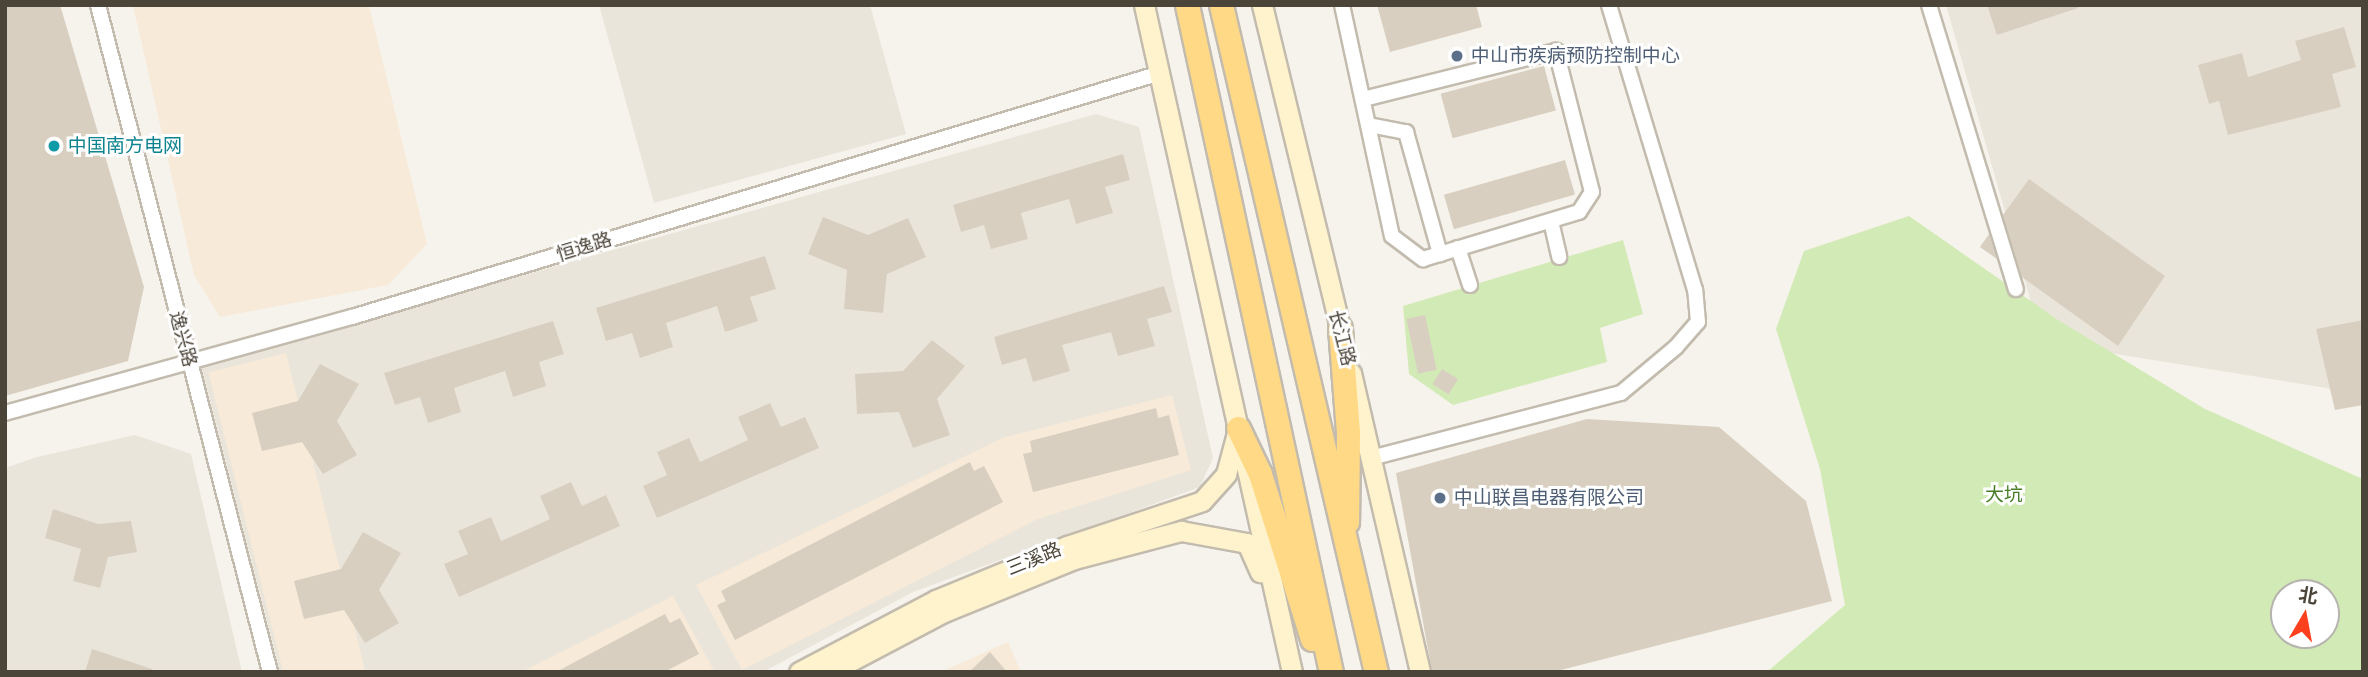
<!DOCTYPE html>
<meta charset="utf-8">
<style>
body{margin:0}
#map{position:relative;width:2368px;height:677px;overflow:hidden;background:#f6f3ec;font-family:"Noto Sans","Noto Sans SC",sans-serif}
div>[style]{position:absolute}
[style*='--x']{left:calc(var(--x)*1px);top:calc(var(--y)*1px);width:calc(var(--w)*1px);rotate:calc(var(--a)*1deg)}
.residential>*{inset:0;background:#eae5da}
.commercial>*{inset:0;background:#f7ead8;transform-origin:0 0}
.green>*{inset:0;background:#d2eab5}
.building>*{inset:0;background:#d8cfc1;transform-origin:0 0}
.roads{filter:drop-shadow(2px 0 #c2bbae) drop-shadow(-2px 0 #c2bbae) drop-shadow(0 2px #c2bbae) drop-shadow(0 -2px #c2bbae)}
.minor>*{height:14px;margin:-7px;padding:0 7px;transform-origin:7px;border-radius:7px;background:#fff}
.secondary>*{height:19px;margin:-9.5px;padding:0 9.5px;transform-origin:9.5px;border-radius:9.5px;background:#fff3cd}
.trunk>*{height:23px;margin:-11.5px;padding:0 11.5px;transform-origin:11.5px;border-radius:11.5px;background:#ffd985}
.dots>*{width:19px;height:19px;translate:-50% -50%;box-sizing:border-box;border:4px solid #fff;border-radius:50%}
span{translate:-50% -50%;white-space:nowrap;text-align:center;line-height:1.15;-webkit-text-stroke:6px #fff;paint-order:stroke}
.service-label{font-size:19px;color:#4e5e75}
.left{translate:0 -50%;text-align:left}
.culture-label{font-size:19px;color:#0d838f}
.street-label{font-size:19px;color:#4b4439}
.park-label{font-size:19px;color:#4a7f2a}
.frame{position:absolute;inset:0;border:7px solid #4b4439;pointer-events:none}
.north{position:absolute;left:2270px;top:579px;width:70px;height:70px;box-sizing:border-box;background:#fff;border:2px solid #b7b4b0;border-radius:50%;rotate:10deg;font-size:19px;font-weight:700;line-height:28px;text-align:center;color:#4b4439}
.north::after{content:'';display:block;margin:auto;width:24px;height:32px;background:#fc3f1d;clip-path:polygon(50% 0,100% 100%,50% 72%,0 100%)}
</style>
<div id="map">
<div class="residential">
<div style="clip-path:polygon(599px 5px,870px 5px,906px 134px,654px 203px)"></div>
<div style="clip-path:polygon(1946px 5px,2363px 5px,2363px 394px,2079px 348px,2034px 313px)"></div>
<div style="clip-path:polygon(1096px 114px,1139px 127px,1213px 458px,1200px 487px,913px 592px,763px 672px,280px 672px,201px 366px)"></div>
<div style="clip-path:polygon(135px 435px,191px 454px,242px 672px,5px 672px,5px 468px,37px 457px)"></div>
</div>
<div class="commercial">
<div style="clip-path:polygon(133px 5px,369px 5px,427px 244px,388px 285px,220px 317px,194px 275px)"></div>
<div style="left:286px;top:353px;width:329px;height:80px;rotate:76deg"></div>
<div style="clip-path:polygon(1172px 395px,1191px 470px,1038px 519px,742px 670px,696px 585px,1005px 437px)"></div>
<div style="clip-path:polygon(673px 596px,715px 672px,521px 672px)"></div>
<div style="clip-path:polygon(1008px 642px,1021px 672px,941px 672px)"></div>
</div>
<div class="green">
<div style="clip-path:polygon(evenodd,1909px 216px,2058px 320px,2205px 409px,2363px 479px,2363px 672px,1767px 672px,1845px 605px,1820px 469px,1776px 329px,1804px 251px,1909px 216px,2284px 593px,2326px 593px,2326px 635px,2284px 635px,2284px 593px)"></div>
<div style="clip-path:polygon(1623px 240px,1643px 314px,1600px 328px,1607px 362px,1453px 405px,1409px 374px,1403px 306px)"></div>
</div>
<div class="building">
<div style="clip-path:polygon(5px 5px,60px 5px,144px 287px,128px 361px,5px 396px)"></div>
<div style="clip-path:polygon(1377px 5px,1476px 5px,1482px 27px,1390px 52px)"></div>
<div style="clip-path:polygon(1987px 5px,2078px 5px,2078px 8px,1997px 35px)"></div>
<div style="clip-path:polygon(2344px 27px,2356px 67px,2332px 74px,2341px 107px,2228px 135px,2219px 101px,2209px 104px,2198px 65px,2242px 53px,2248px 77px,2301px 60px,2295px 41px)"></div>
<div style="left:1544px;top:66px;width:46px;height:107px;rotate:75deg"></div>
<div style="clip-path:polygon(1123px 154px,1130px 180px,1105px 187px,1113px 213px,1076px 224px,1069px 199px,1021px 213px,1028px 239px,991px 249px,984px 225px,961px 232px,953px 205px)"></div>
<div style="left:1565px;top:160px;width:36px;height:126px;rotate:74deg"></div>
<div style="clip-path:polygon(2029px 179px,2165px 276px,2118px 346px,2022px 277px,2003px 215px)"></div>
<div style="clip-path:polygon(823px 217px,868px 235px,908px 218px,926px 257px,887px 274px,883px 313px,844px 309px,847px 270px,808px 254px)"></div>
<div style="clip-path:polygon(1989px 234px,1997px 259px,1980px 247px)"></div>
<div style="clip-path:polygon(765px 256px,776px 289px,750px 297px,758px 321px,725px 332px,717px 306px,666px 323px,673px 347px,640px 358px,632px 333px,606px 341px,596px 308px)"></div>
<div style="clip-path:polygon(1164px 286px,1172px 312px,1147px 319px,1155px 346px,1118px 356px,1111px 332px,1062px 345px,1070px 371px,1033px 382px,1026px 358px,1002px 365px,994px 337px)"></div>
<div style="left:1425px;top:315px;width:56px;height:19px;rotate:78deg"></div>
<div style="clip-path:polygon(2363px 320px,2363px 405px,2335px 410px,2316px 329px)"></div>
<div style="clip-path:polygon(553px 321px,564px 354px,539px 362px,546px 386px,513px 397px,505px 371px,454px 388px,461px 412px,428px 423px,420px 397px,395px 405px,384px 373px)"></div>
<div style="clip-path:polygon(932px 340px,965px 366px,937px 399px,950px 435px,913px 448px,899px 412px,857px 414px,855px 374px,903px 371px)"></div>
<div style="clip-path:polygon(320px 364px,359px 384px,337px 421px,357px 455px,323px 474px,302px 442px,262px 451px,252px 413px,298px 401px)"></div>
<div style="left:1442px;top:369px;width:19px;height:18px;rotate:32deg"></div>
<div style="clip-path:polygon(770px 403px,781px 427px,805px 417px,819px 448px,657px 518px,643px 486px,667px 475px,657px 452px,689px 438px,700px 462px,748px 440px,738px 417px)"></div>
<div style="clip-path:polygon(1156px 408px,1158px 418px,1169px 415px,1179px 455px,1033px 492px,1023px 454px,1032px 452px,1030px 441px)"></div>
<div style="clip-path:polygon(1587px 419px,1719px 427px,1806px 501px,1832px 601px,1553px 672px,1432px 672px,1396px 473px)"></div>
<div style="clip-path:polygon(970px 462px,974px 471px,984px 466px,1003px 502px,735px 640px,717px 605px,726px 601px,721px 591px)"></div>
<div style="clip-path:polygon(571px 482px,582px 506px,606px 495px,620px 526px,459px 597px,444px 564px,468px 554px,458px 531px,491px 517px,501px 541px,526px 530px,550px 519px,540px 496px)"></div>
<div style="clip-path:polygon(53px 509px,98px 524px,131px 521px,137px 552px,108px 557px,100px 588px,73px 581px,81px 549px,45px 538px)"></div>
<div style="clip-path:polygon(363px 532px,401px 553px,379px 590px,399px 623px,365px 643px,344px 610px,304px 619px,294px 581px,341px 569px)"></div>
<div style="clip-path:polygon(665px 614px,670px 623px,680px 618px,699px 654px,664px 672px,556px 672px)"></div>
<div style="clip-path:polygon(92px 649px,152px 669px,152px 672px,85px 672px)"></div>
<div style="clip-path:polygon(990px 652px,1007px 672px,969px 672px)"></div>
</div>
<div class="roads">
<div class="minor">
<div style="--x:98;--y:5;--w:689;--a:75.54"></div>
<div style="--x:1342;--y:5;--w:236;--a:77.8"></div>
<div style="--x:1392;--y:236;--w:39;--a:37"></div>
<div style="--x:1423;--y:259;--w:163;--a:-16.8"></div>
<div style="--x:1579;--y:212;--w:24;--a:-57"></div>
<div style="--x:1592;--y:192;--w:146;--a:-104.3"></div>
<div style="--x:1556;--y:51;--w:199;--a:166"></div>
<div style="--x:1929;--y:5;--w:297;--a:73"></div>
<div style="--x:1369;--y:125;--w:38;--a:11"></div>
<div style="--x:1406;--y:132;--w:127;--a:74.4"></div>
<div style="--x:1551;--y:221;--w:37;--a:77"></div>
<div style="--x:1458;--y:248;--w:39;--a:72"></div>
<div style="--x:5;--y:413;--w:360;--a:-15.5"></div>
<div style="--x:352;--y:317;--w:844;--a:-16.8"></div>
<div style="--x:1371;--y:458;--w:258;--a:-14.6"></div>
<div style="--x:1621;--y:393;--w:72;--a:-39.9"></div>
<div style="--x:1676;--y:347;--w:33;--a:-49"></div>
<div style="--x:1698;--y:322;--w:32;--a:-95"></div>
<div style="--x:1695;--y:290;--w:298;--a:-106.8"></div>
</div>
<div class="secondary">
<div style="--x:1144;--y:5;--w:683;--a:77.49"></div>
<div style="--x:1262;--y:5;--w:345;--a:76.4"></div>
<div style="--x:1351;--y:373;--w:307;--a:77"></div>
<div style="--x:799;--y:672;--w:155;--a:-27.7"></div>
<div style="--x:936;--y:600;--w:142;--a:-22.4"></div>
<div style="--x:1067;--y:546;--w:142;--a:-18.4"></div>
<div style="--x:1202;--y:501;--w:36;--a:-48"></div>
<div style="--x:1226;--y:474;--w:42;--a:-75"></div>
<div style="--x:830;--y:672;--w:129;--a:-27.8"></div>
<div style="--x:944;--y:612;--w:140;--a:-22.2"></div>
<div style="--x:1074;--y:559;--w:111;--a:-14.7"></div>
<div style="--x:1181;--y:531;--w:67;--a:10.3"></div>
<div style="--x:1247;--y:543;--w:32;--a:66"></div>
</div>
<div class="trunk">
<div style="--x:1187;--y:5;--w:682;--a:77.82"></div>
<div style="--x:1221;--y:5;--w:685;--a:76.92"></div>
<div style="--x:1340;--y:328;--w:105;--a:85.6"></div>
<div style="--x:1348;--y:433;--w:89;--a:90.6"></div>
<div style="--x:1238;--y:428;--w:51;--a:64.4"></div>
<div style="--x:1260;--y:474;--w:173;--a:72.5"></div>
</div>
</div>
<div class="dots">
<div style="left:1457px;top:56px;background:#5c6f8a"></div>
<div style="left:54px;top:146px;background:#0f9aa8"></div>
<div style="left:1440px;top:498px;background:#5c6f8a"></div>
</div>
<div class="service-label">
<span class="left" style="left:1471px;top:56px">中山市疾病预防控制中心</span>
<span class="left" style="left:1454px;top:498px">中山联昌电器有限公司</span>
</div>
<div class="culture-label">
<span class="left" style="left:68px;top:146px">中国南方电网</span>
</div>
<div class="street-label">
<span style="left:584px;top:247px;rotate:-17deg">恒逸路</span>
<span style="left:1342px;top:338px;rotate:76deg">长江路</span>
<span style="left:183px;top:339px;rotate:75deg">逸兴路</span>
<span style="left:1034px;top:559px;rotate:-22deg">三溪路</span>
</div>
<div class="park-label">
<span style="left:2004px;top:495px">大坑</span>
</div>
<div class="frame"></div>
<div class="north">北</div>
</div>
